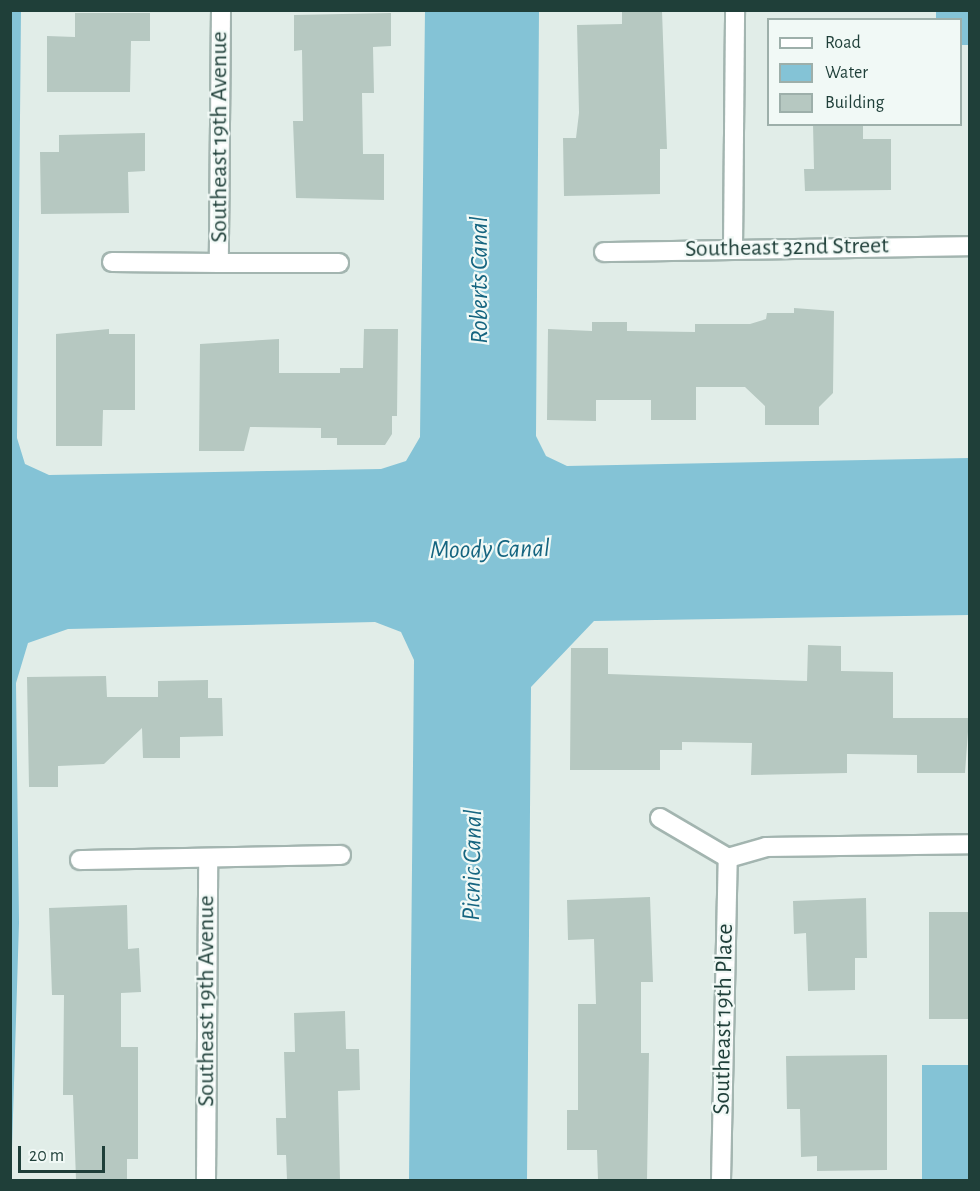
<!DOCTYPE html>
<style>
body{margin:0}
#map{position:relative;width:980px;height:1191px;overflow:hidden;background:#e1ede8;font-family:"Alegreya Sans",sans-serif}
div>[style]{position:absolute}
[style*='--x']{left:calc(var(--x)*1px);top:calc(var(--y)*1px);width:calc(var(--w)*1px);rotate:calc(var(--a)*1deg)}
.water>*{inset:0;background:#84c3d6;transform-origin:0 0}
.building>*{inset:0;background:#b6c8c1;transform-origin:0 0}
.roads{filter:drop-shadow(2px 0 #a3b5b0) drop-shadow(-2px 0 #a3b5b0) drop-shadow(0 2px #a3b5b0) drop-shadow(0 -2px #a3b5b0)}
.minor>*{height:18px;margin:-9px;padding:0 9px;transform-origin:9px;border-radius:9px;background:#fff}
span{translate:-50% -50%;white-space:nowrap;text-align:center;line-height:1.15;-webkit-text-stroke:4.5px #f1f9f6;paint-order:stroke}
.street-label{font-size:24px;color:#1f3f39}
.water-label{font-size:26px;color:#156580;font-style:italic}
.frame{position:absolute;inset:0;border:12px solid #1f3f39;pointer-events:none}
.legend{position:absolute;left:767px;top:18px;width:195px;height:108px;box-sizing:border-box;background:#f1f9f6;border:2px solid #9dafaa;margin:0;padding:8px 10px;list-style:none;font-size:18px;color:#1f3f39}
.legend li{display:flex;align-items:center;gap:12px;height:30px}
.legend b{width:30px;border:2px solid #9dafaa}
.scale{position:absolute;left:18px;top:1146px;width:87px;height:27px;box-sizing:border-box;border:3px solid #1f3f39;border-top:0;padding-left:8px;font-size:18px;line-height:21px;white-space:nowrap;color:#1f3f39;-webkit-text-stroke:4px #f1f9f6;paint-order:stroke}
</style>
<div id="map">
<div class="water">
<div style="clip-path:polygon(425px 10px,539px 11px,536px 436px,546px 456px,567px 466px,969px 458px,969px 615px,594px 621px,531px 687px,527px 1180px,409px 1180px,414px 660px,401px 632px,375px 622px,68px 629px,28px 643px,16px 683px,19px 923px,11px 1180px,11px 11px,21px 11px,17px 438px,25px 464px,49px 475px,381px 469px,406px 461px,420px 437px)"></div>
<div style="clip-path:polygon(936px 11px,969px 11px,969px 45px,961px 45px,960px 20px,936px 19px)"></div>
<div style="left:969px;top:1065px;width:115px;height:47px;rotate:90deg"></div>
</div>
<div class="building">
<div style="clip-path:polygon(622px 11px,662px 11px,667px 149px,660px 149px,660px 194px,564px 196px,563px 138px,576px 138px,579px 113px,577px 25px,622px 24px)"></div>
<div style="clip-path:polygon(75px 13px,150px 13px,150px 41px,131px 41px,130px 92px,47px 92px,47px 36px,75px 37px)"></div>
<div style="clip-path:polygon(391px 13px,391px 46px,373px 47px,374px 93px,362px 93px,363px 154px,384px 154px,384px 200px,296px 198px,293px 121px,303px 121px,302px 50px,294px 51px,294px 15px)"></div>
<div style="clip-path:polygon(813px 124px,863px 124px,863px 139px,891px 139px,891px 190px,805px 191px,804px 169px,814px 169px)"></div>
<div style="clip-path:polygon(145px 133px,145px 171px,128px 172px,129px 213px,41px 214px,40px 152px,59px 152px,59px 135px)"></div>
<div style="clip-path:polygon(794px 308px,834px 311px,833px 393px,819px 407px,819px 425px,765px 425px,765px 406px,745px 387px,696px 387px,696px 420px,651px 420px,651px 400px,596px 400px,596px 421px,547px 420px,548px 329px,592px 331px,592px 322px,627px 322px,627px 331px,695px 332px,695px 324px,750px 324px,766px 319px,767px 313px,794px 313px)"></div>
<div style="clip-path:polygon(109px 329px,109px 334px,135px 334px,135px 410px,103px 410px,102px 446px,56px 446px,56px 334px)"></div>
<div style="clip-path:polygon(364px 329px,398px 329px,397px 416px,392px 416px,392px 434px,385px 445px,337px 445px,337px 438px,321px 438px,321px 428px,250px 427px,244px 451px,199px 451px,200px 344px,279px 339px,279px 373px,340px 373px,340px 368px,363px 368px)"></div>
<div style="clip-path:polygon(808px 645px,841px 646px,841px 671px,893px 672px,893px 718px,969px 718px,965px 773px,917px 773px,917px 755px,847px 754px,847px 773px,751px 775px,752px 743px,682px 742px,682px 750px,660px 750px,660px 770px,570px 770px,571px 648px,608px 648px,608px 674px,807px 681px)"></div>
<div style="clip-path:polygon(106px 676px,107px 697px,158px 697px,158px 681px,208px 680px,208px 698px,222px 698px,223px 736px,180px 737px,180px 758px,143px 758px,142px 728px,104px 764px,58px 766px,58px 787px,29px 787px,27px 677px)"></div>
<div style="clip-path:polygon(650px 897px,653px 982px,641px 982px,641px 1053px,649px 1053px,647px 1180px,598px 1180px,597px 1150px,567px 1150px,567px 1110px,578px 1110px,578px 1004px,596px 1004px,594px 939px,568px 940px,567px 900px)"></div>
<div style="clip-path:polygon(866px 898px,867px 958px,855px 958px,855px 990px,808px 991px,806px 933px,794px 934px,793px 901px)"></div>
<div style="clip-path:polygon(127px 905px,128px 949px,139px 948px,141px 992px,121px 993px,121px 1047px,138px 1047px,138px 1159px,127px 1159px,127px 1180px,76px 1180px,73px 1095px,63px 1095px,64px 995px,52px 995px,49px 908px)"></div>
<div style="left:929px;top:912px;width:40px;height:107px"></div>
<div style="clip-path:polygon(345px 1011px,346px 1049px,359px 1049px,360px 1090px,338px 1091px,340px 1180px,287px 1180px,286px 1155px,277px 1155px,276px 1118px,286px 1118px,284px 1052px,295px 1052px,294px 1013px)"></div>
<div style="clip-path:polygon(887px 1055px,887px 1170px,817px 1171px,817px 1156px,801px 1157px,800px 1109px,787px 1109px,786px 1056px)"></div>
</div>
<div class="roads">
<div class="minor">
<div style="--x:221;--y:10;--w:253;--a:90.5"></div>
<div style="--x:219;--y:263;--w:120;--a:0"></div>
<div style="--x:733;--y:248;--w:238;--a:-89.5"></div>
<div style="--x:604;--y:252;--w:366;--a:-0.9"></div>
<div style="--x:112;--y:262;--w:107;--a:0.5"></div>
<div style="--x:660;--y:818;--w:79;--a:30.5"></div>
<div style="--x:728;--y:858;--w:40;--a:-16"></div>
<div style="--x:766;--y:847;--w:204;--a:-0.8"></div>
<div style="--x:80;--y:860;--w:261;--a:-1.1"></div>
<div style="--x:206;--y:1180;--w:322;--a:-89.6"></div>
<div style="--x:721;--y:1180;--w:322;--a:-88.8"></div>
</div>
</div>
<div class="street-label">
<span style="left:220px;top:137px;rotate:-90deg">Southeast 19th Avenue</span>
<span style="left:787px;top:248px;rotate:-1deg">Southeast 32nd Street</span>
<span style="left:207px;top:1001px;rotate:-90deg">Southeast 19th Avenue</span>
<span style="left:724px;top:1019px;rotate:-89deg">Southeast 19th Place</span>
</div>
<div class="water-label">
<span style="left:480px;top:280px;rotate:-90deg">Roberts Canal</span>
<span style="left:490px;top:550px;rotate:-1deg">Moody Canal</span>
<span style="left:473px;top:865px;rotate:-89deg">Picnic Canal</span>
</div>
<div class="frame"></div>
<ul class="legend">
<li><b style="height:8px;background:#fff"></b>Road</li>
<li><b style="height:16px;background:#84c3d6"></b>Water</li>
<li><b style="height:16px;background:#b6c8c1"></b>Building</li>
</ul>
<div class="scale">20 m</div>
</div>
